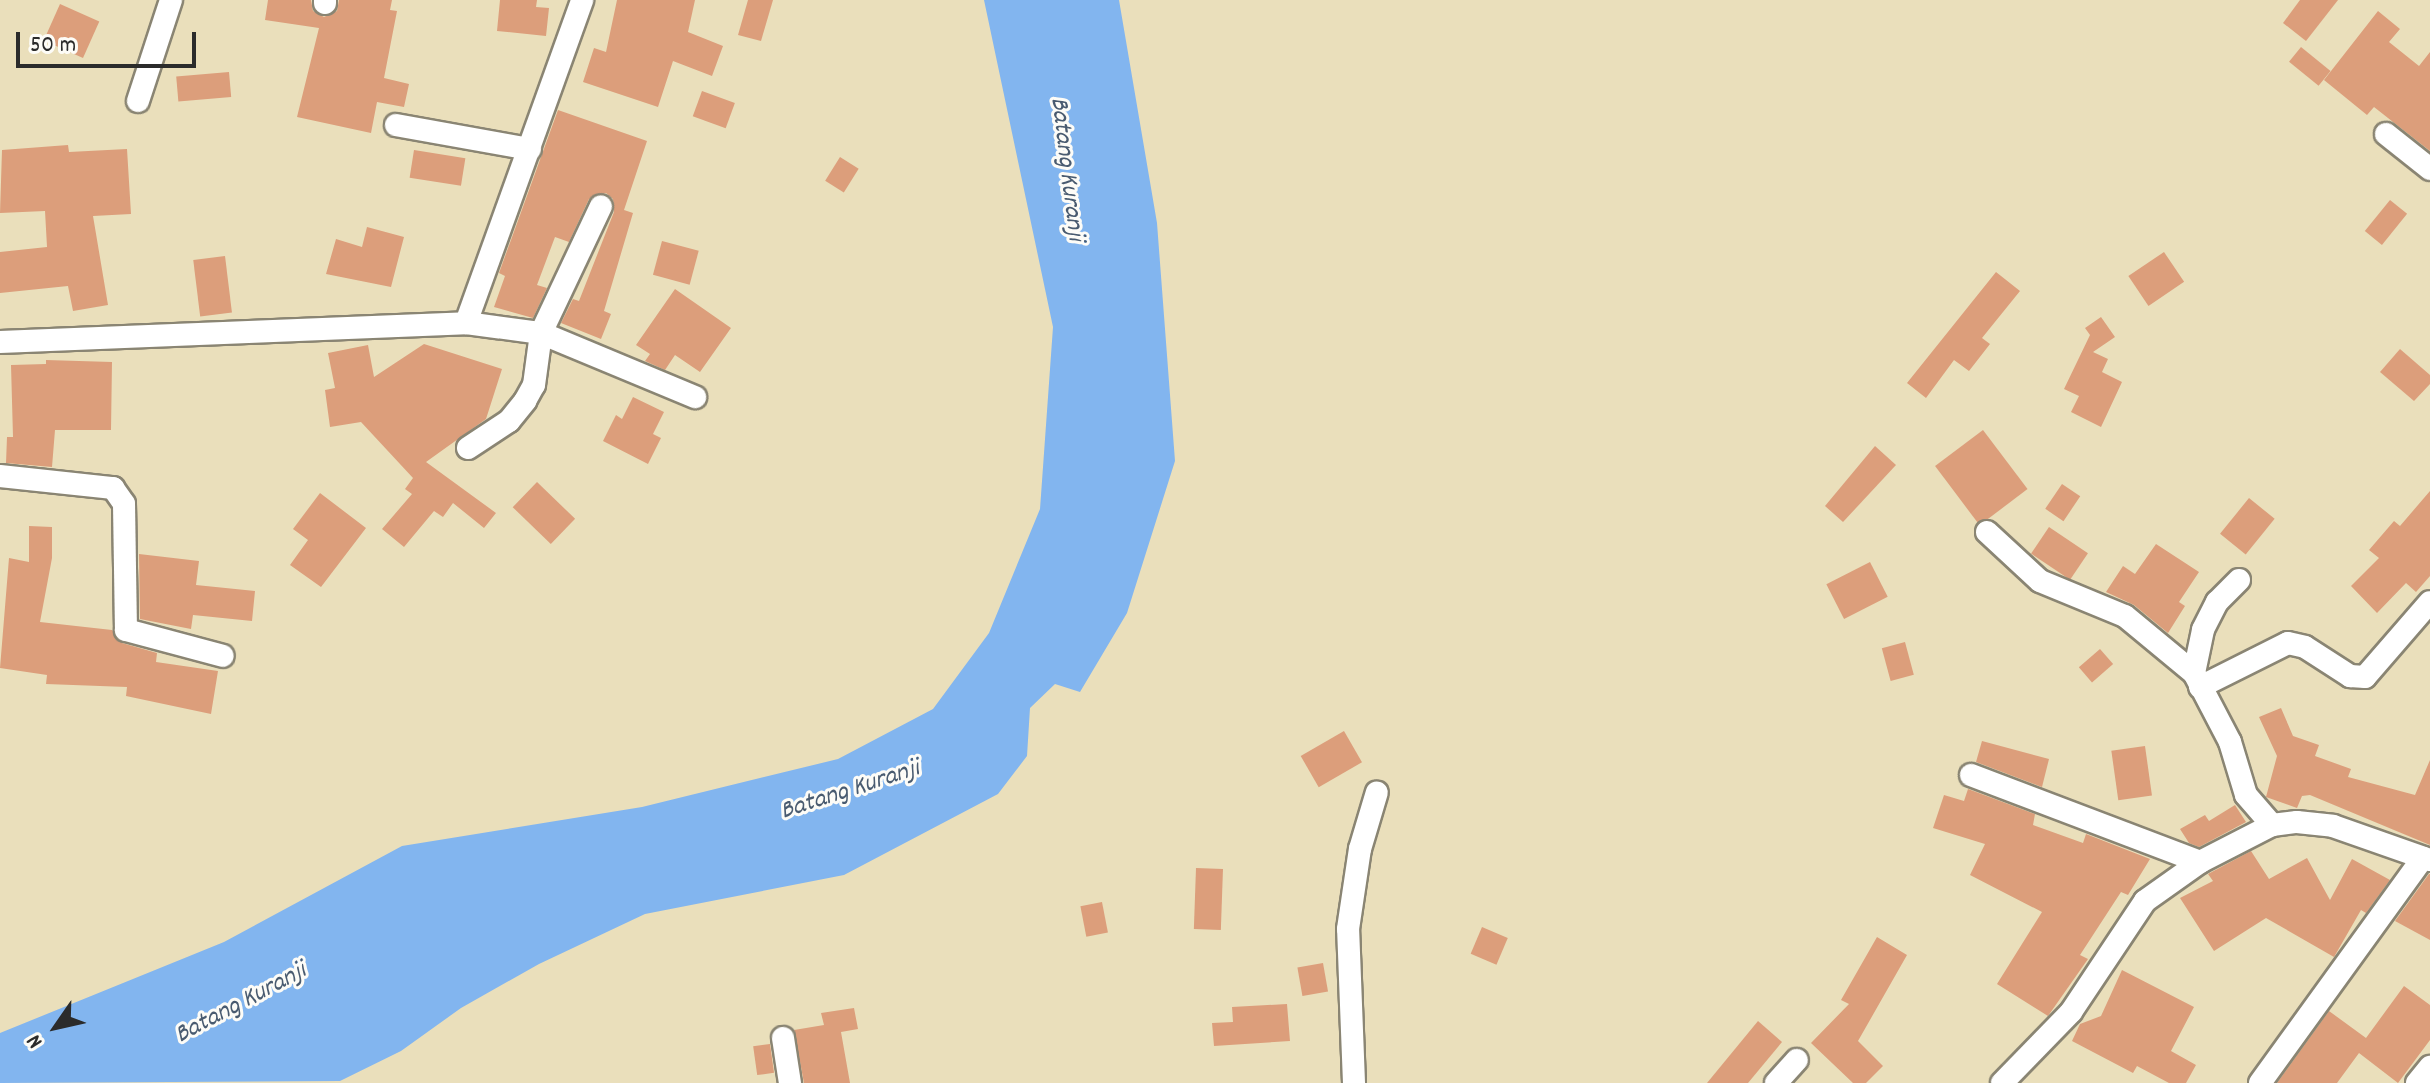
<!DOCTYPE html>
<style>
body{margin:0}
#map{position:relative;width:2430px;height:1083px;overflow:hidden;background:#eadfbb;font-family:Dekko,sans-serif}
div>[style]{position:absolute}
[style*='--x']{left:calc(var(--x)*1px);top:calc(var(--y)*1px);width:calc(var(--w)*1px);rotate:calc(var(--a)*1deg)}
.water>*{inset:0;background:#82b5ef}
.building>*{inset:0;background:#dc9e7b;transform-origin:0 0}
.roads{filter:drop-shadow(2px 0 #8a8573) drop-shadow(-2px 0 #8a8573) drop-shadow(0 2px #8a8573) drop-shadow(0 -2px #8a8573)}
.minor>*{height:22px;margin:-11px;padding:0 11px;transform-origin:11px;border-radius:11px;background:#fff}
span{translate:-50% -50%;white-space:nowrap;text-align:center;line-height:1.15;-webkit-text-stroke:6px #fdfcf7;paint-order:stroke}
.water-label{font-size:26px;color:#495b70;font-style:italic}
.north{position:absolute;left:16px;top:987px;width:80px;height:80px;-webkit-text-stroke:6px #fdfcf7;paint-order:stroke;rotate:236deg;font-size:22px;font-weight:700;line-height:32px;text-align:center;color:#2b2b2b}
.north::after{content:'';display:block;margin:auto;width:28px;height:36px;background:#2b2b2b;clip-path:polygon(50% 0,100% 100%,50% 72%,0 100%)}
.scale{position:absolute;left:16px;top:32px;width:180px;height:36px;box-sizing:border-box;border:4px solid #2b2b2b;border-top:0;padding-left:10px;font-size:24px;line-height:28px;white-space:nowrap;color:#2b2b2b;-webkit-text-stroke:6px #fdfcf7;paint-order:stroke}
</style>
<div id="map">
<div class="water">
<div style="clip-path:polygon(984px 0,1119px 0,1157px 223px,1175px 461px,1127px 613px,1080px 692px,1055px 684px,1030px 708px,1027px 756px,998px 794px,844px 875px,645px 914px,539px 964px,461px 1008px,401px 1051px,340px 1081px,0 1083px,0 1033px,224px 942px,402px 846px,642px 807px,838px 759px,933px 709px,989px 633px,1040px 509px,1053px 327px)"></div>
</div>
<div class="building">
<div style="clip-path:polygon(268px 0,311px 0,313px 11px,324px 17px,337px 11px,339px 0,392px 0,390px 10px,397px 11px,384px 78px,409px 84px,404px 107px,377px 102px,371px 133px,297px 117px,319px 28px,265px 20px)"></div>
<div style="clip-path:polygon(500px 0,537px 0,536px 7px,549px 8px,546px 36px,497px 31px)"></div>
<div style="clip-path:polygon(617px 0,695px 0,688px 32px,723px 46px,712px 76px,673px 61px,658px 107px,583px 82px,594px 48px,606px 52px)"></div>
<div style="clip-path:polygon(748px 0,773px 0,761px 41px,738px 35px)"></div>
<div style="clip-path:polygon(2300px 0,2338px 0,2306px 41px,2283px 23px)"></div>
<div style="left:60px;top:4px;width:43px;height:40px;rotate:24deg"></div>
<div style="clip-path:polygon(2378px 11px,2400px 29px,2389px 42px,2419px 66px,2430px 52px,2430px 151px,2374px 107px,2367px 115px,2324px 80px)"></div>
<div style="left:2301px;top:47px;width:38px;height:19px;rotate:39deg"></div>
<div style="left:229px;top:72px;width:25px;height:53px;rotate:85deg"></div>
<div style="left:702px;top:91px;width:35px;height:27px;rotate:20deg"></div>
<div style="clip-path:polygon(558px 110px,647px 141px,624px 210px,633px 213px,604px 311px,611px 314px,601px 339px,561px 323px,573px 299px,579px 301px,614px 212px,613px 199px,606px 193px,589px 199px,569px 242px,555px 237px,537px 285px,547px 288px,533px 318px,494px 307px,505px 276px,499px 273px)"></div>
<div style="clip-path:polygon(68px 145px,69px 152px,127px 149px,131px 214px,93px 216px,108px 305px,73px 311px,68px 286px,0 293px,0 252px,47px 247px,45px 211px,0 213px,2px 150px)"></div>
<div style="left:414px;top:150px;width:52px;height:28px;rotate:9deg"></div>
<div style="left:840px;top:157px;width:22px;height:28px;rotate:32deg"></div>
<div style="left:2390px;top:200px;width:22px;height:40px;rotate:39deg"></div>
<div style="clip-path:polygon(367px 227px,404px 237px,391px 287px,326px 274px,336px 239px,362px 247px)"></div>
<div style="left:662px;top:241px;width:38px;height:35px;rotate:15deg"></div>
<div style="left:2164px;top:252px;width:36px;height:43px;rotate:56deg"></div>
<div style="left:225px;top:256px;width:57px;height:32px;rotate:83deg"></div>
<div style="clip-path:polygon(1996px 272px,2020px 291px,1982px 338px,1990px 344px,1969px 371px,1954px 360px,1926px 398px,1907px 383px)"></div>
<div style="clip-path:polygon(675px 289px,731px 328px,700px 372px,675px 355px,665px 370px,645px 361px,650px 354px,636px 345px)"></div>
<div style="clip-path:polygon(2101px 317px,2115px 337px,2093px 352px,2108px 359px,2102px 372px,2122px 382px,2101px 427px,2071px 412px,2079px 396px,2064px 389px,2090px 335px,2085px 328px)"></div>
<div style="clip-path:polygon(424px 344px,502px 369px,486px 419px,426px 462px,496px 513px,484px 528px,453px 503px,443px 517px,434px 511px,404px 547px,382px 529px,412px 494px,405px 489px,413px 478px,361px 422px,330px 427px,325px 390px,335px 388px,328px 353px,368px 345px,374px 377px)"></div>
<div style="clip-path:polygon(2400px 349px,2430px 375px,2430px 384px,2414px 401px,2380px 372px)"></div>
<div style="clip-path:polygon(46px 360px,112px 362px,111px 430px,55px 430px,52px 467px,6px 463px,7px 437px,13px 437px,11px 365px,46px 364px)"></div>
<div style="clip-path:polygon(633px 397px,664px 412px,653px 434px,661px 438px,648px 464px,603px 441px,616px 415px,622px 419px)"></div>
<div style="left:1983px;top:430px;width:74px;height:60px;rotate:53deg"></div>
<div style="clip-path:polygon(1875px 446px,1896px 465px,1843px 522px,1825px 506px)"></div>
<div style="left:537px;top:482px;width:53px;height:35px;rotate:44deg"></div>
<div style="left:2062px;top:484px;width:22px;height:30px;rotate:34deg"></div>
<div style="clip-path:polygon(2430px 491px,2430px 576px,2416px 592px,2406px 583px,2377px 613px,2351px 586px,2379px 558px,2369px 550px,2394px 521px,2400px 526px)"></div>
<div style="clip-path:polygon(320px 493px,366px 528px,321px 587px,290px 565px,308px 540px,293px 529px)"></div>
<div style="left:2249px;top:498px;width:33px;height:46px;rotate:39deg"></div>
<div style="clip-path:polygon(29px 526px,52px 527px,52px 558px,40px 622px,112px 630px,122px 643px,157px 653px,156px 662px,218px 671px,211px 714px,126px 696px,127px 687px,46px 684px,47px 675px,0 668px,9px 558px,29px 562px)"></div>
<div style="left:2049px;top:527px;width:47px;height:32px;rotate:34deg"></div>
<div style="clip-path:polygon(2156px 544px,2199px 572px,2179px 602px,2185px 606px,2168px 633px,2134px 605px,2106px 592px,2123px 566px,2135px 574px)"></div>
<div style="clip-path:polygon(139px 554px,199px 561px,196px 585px,255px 591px,252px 621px,193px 615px,191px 629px,140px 619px)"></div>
<div style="left:1870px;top:562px;width:39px;height:49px;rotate:63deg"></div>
<div style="left:1905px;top:642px;width:34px;height:24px;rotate:75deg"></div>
<div style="left:2100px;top:649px;width:20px;height:28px;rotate:49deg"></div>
<div style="clip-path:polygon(2281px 708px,2293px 736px,2319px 745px,2315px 756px,2351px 769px,2348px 777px,2415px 795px,2430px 760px,2430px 845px,2310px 795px,2302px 796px,2297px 808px,2266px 797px,2277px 756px,2259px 717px)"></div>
<div style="left:1344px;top:731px;width:36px;height:50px;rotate:60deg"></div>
<div style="clip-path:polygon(1982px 741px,2049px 759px,2042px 787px,1976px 762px)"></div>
<div style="left:2145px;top:746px;width:50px;height:34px;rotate:82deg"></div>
<div style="clip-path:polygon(1968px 789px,2035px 814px,2033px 825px,2083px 843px,2086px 834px,2150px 859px,2128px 895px,2121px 892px,2080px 955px,2088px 959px,2048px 1016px,1997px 984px,2042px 912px,1970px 875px,1985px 844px,1933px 828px,1944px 795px,1964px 801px)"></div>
<div style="clip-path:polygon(2235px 805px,2246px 822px,2199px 847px,2189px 843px,2180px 829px,2205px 815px,2209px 821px)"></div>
<div style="clip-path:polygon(2251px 851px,2269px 879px,2307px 858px,2330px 900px,2352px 859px,2390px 880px,2366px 913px,2361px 910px,2334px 957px,2266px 918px,2214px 951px,2180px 898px,2213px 881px,2208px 874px)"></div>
<div style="left:1196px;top:868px;width:27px;height:61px;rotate:2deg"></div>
<div style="clip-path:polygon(2429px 874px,2430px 874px,2430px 940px,2395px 921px)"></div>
<div style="left:1102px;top:902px;width:31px;height:22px;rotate:79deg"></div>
<div style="left:1482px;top:927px;width:28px;height:29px;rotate:23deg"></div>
<div style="clip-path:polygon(1877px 937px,1907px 955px,1858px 1041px,1883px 1066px,1866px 1083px,1853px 1083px,1811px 1043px,1849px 1004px,1841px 1000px)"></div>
<div style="left:1323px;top:963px;width:29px;height:26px;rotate:80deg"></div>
<div style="clip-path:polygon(2122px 970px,2194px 1007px,2171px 1051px,2196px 1065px,2186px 1083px,2169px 1083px,2137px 1066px,2133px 1073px,2072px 1041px,2080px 1024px,2101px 1016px)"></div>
<div style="clip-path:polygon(2404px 986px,2430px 1005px,2430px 1040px,2398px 1083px,2359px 1053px,2337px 1083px,2277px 1083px,2329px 1011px,2366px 1038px)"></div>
<div style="clip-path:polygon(1287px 1004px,1290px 1041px,1214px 1046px,1212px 1023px,1233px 1022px,1232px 1007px)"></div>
<div style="clip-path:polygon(854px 1008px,858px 1029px,841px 1032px,850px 1083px,804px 1083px,794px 1030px,824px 1025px,821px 1013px)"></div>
<div style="clip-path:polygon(1758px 1021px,1782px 1042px,1748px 1083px,1707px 1083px)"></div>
<div style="left:770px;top:1044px;width:29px;height:17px;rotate:82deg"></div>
</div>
<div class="roads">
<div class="minor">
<div style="--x:325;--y:3;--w:3;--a:-90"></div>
<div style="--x:138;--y:101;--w:106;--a:-71.9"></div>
<div style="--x:396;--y:125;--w:136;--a:10.2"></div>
<div style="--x:2386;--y:134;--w:56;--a:38.5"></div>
<div style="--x:466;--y:323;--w:343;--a:-70.2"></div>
<div style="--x:0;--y:342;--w:466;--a:-2.3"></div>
<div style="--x:466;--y:323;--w:76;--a:7.6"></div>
<div style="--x:541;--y:333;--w:167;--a:22.6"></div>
<div style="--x:468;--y:448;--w:49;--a:-33.4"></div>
<div style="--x:509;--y:421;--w:26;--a:-51"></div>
<div style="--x:525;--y:401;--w:18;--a:-61"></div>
<div style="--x:534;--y:385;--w:52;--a:-82.3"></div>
<div style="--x:541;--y:333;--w:140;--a:-64.7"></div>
<div style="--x:0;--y:476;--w:114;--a:6.1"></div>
<div style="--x:113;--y:488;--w:19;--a:55"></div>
<div style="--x:124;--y:504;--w:126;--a:89.1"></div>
<div style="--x:126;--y:630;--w:100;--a:15"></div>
<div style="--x:1987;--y:532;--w:72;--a:42.8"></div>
<div style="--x:2040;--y:581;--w:92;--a:22.4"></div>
<div style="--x:2125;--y:616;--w:89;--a:39.6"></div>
<div style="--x:2239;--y:580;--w:31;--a:135"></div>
<div style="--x:2217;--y:602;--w:31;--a:117"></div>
<div style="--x:2203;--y:630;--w:44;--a:101.8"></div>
<div style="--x:2194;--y:673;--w:78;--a:62.4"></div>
<div style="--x:2230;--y:742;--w:55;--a:73.2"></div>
<div style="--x:2246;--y:795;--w:40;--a:49"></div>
<div style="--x:2200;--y:687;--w:98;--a:-26.6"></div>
<div style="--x:2288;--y:643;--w:17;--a:13"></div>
<div style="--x:2305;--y:647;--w:54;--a:32.8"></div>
<div style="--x:2350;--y:676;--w:15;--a:4"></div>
<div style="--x:2365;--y:677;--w:99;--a:-49.1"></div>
<div style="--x:1971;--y:775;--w:245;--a:20.8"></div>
<div style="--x:783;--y:1038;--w:46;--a:81.2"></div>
<div style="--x:1354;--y:1083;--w:154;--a:-92.2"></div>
<div style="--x:1348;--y:929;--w:81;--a:-81.5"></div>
<div style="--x:1360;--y:849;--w:59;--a:-73.4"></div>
<div style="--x:1776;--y:1083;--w:31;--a:-48"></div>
<div style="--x:2002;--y:1083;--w:99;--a:-45.8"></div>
<div style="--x:2071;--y:1012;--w:133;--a:-56.3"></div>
<div style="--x:2145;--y:901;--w:67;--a:-35.3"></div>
<div style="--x:2200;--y:862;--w:81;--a:-27.2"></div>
<div style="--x:2272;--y:825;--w:25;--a:-7"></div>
<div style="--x:2297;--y:822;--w:36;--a:6"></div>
<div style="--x:2333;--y:826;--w:103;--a:19.3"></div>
<div style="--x:2260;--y:1083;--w:278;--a:-54.1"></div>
<div style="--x:2417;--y:1083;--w:21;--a:-51"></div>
</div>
</div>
<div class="water-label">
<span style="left:1066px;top:169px;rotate:83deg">Batang Kuranji</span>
<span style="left:850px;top:791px;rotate:-18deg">Batang Kuranji</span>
<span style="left:241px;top:1004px;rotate:-28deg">Batang Kuranji</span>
</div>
<div class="north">N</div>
<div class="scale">50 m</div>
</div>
